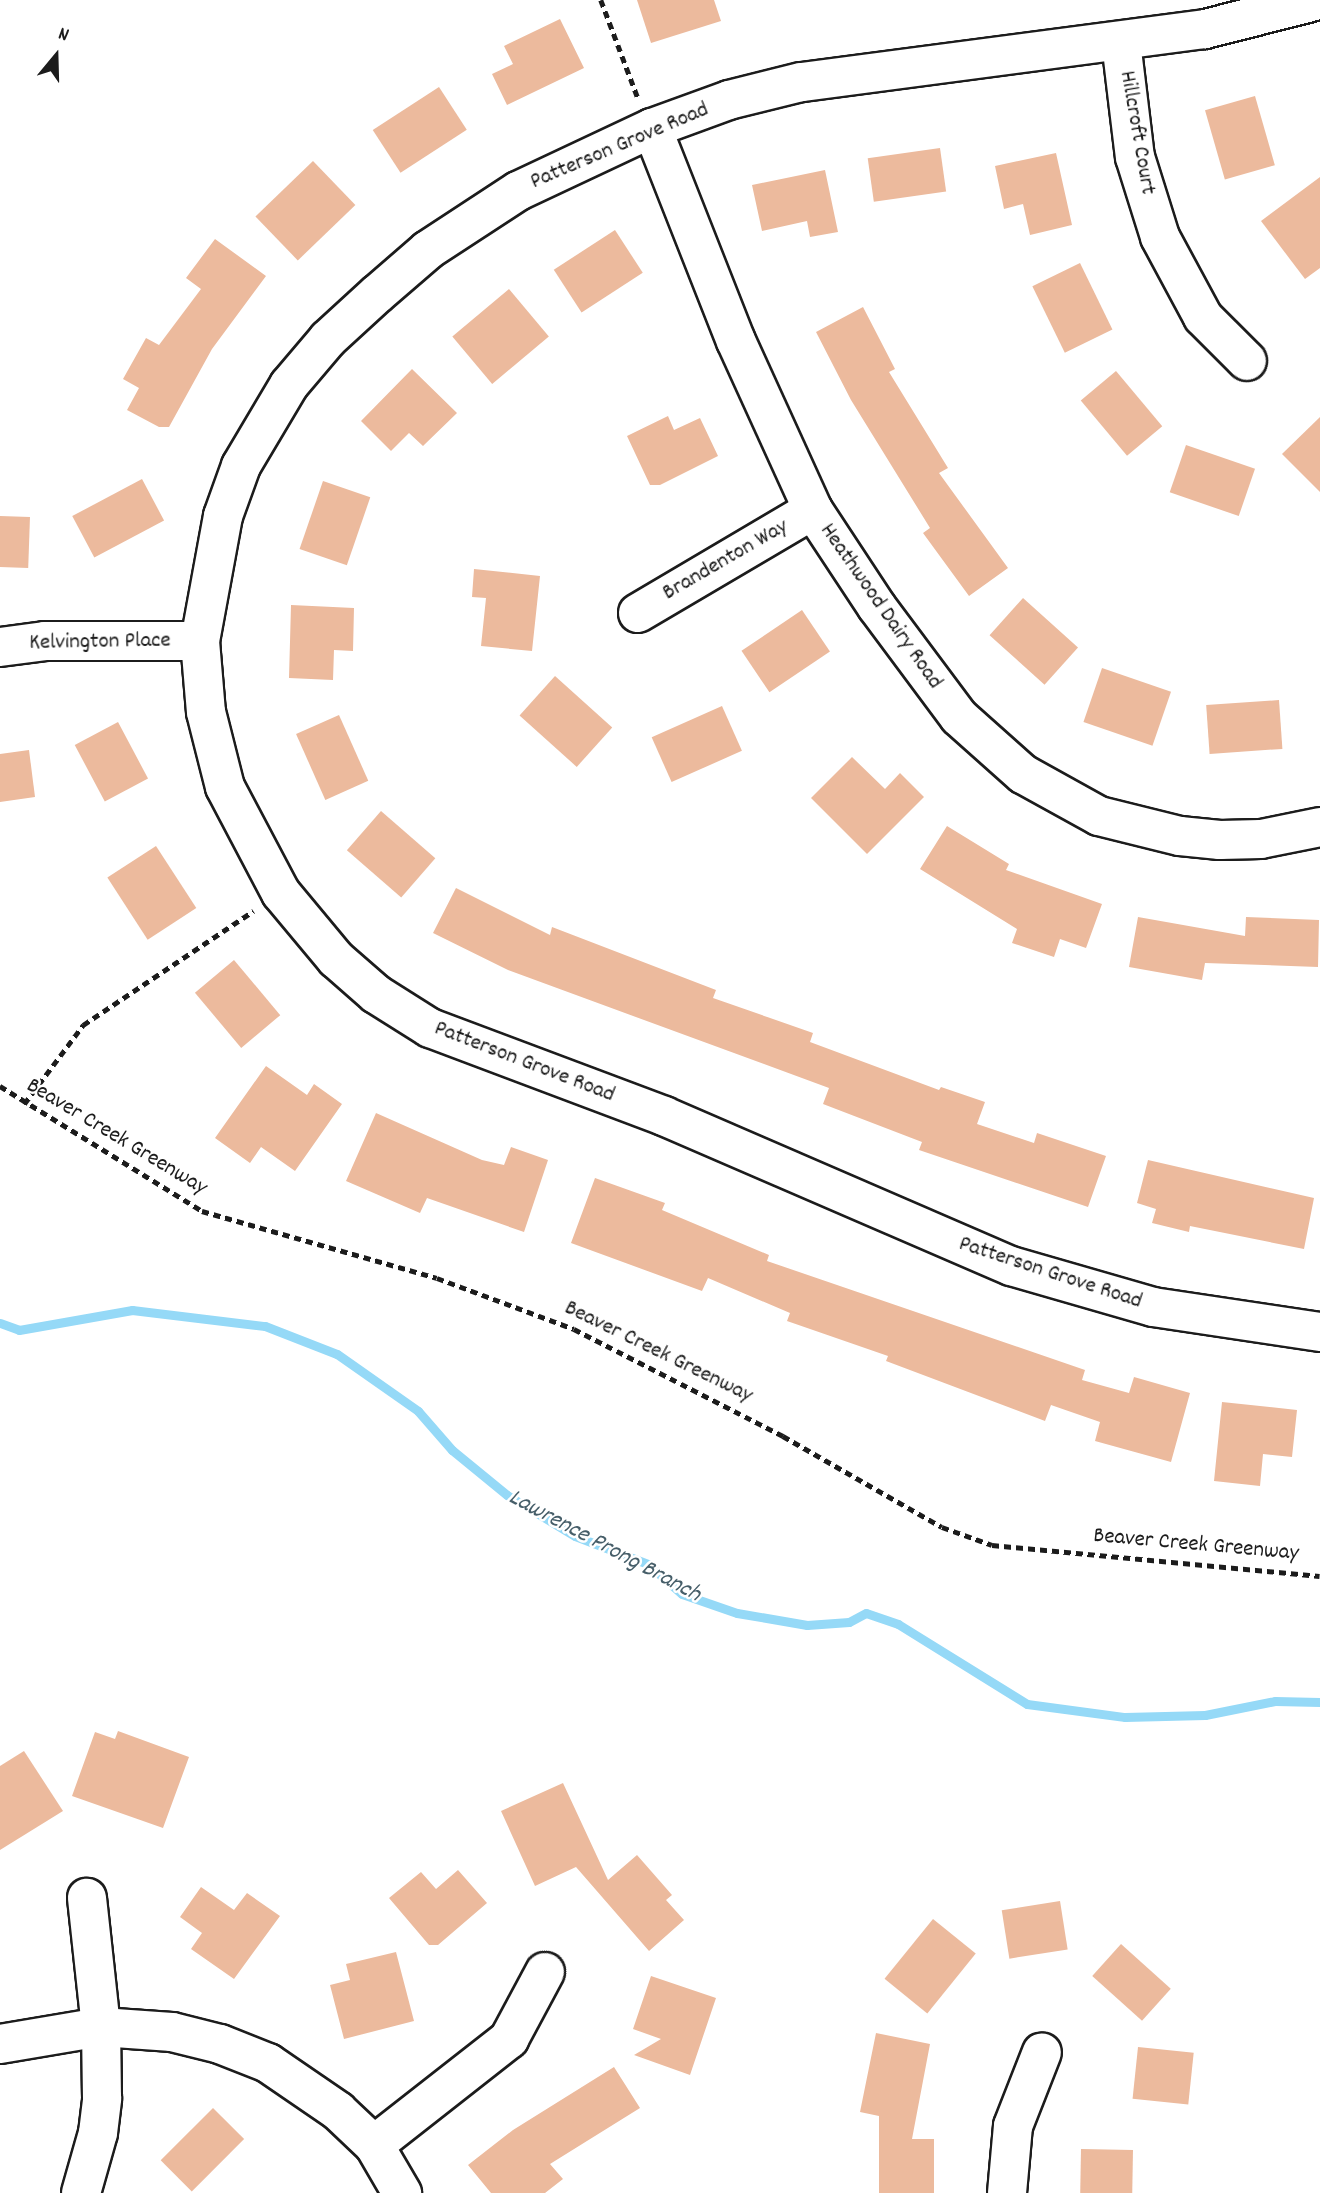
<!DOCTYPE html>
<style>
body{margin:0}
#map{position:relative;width:1320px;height:2193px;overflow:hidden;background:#fff;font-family:Dekko,sans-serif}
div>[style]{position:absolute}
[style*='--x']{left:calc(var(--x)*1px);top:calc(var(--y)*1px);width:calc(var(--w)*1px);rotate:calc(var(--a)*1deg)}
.stream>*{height:9px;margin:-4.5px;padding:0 4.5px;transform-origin:4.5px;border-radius:4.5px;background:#95d9f7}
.building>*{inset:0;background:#ecba9d;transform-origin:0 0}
.path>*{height:4.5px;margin-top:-2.25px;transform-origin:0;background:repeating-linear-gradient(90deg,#1c1c1c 0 7px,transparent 0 12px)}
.roads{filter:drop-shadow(2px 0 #1c1c1c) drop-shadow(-2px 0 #1c1c1c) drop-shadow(0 2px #1c1c1c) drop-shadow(0 -2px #1c1c1c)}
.minor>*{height:38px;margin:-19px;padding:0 19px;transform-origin:19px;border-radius:19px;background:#fff}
span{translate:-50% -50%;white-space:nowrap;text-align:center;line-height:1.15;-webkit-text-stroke:5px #fff;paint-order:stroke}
.street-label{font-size:23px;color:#1c1c1c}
.water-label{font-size:24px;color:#465e69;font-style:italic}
.north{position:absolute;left:21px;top:21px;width:70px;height:70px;-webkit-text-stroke:5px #fff;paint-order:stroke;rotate:19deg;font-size:19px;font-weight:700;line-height:28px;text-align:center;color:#1c1c1c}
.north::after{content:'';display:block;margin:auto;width:24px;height:32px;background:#1c1c1c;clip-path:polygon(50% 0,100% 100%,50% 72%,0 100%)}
</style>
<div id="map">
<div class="stream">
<div style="--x:0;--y:1323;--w:20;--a:20"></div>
<div style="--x:19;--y:1330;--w:115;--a:-10"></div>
<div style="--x:132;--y:1310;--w:134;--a:6.9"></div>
<div style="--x:265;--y:1326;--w:77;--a:21.3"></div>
<div style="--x:337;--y:1354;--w:99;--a:35.1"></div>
<div style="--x:418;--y:1411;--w:52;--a:48.9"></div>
<div style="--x:452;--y:1450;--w:71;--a:39.3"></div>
<div style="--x:507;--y:1495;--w:79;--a:31.1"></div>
<div style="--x:575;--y:1536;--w:78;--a:21"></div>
<div style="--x:648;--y:1564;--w:45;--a:41.4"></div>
<div style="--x:682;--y:1594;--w:58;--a:19.1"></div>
<div style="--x:737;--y:1613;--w:71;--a:9.7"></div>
<div style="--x:807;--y:1625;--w:42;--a:-4.1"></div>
<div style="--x:849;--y:1622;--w:19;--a:-28"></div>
<div style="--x:866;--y:1613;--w:34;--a:19"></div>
<div style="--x:898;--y:1624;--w:152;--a:31.8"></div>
<div style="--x:1027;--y:1704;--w:99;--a:7.6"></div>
<div style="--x:1125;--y:1717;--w:80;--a:-1.4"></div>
<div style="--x:1205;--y:1715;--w:71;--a:-11.3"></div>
<div style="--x:1275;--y:1701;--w:45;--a:1.3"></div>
</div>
<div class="building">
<div style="clip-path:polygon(637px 0,714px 0,721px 21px,651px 43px)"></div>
<div style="clip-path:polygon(560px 19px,584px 68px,507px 105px,492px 74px,513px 64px,504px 46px)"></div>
<div style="left:439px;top:87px;width:51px;height:79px;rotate:57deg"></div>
<div style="left:1255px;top:96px;width:72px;height:52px;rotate:74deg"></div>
<div style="left:940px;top:148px;width:44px;height:73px;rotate:82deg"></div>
<div style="clip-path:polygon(1056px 153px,1072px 225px,1030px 235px,1023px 204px,1004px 209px,995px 166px)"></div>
<div style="left:313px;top:161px;width:61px;height:80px;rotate:46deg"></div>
<div style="clip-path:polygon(825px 170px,838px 232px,810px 237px,807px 221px,762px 231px,752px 185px)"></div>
<div style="clip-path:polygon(1320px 177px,1320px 268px,1305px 279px,1261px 221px)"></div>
<div style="left:615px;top:230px;width:51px;height:73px;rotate:57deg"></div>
<div style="clip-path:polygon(215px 239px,266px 276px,212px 349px,169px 427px,159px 427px,127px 410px,139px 388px,123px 379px,146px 338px,159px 345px,201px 289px,186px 278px)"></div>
<div style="left:1080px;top:263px;width:74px;height:53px;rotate:64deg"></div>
<div style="left:509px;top:289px;width:62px;height:74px;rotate:50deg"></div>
<div style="clip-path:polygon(863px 307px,895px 369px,889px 372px,948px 468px,939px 473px,1008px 568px,969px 596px,923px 533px,930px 528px,851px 400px,816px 332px)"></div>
<div style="clip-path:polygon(412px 369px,457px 413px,423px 446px,409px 433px,391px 451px,361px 421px)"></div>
<div style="left:1116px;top:371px;width:72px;height:46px;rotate:50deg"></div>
<div style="clip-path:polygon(668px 416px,674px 430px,700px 418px,718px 456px,660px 485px,650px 485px,627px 436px)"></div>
<div style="clip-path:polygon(1320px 417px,1320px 492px,1282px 454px)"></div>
<div style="left:1186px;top:445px;width:73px;height:50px;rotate:19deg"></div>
<div style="left:142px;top:479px;width:47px;height:79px;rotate:62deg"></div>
<div style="left:323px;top:481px;width:50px;height:72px;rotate:19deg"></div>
<div style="left:0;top:516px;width:30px;height:51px;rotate:2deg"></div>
<div style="clip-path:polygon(474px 569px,540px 576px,532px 651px,481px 646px,486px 598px,472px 597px)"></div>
<div style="left:1023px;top:598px;width:74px;height:50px;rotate:42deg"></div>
<div style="clip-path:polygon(291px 605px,354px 608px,353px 651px,334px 650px,333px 680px,289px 678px)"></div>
<div style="left:802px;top:610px;width:50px;height:73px;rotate:56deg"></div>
<div style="left:1102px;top:668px;width:73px;height:57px;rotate:19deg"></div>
<div style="left:555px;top:676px;width:77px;height:53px;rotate:42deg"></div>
<div style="left:1279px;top:700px;width:49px;height:73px;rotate:86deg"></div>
<div style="left:722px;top:706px;width:49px;height:77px;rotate:66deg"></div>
<div style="left:339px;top:715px;width:72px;height:47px;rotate:66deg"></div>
<div style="left:118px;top:722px;width:64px;height:49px;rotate:62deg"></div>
<div style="clip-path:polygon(29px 750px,35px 797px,0 802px,0 754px)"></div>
<div style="clip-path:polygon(852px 757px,885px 789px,900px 773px,924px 797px,867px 854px,811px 798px)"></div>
<div style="left:381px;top:811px;width:72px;height:52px;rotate:41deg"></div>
<div style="clip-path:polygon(947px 826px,1009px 864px,1006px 870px,1102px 904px,1086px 948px,1060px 939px,1054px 957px,1012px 943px,1017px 929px,920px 869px)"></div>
<div style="left:156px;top:846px;width:74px;height:58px;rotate:57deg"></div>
<div style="clip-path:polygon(456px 888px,550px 935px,552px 927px,716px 990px,713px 998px,813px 1033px,810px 1042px,939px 1090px,941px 1087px,985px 1102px,977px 1124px,1034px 1143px,1037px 1133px,1106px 1156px,1088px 1207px,919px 1150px,922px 1142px,823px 1104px,829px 1088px,508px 970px,433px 933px)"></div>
<div style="clip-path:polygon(1138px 917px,1245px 936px,1246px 917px,1319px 920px,1318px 967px,1205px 963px,1202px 980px,1129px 967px)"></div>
<div style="left:234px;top:960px;width:72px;height:51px;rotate:50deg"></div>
<div style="clip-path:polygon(266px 1066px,307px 1095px,314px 1084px,342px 1104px,295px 1171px,261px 1147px,250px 1163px,215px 1138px)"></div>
<div style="clip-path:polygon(376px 1113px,482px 1160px,504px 1165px,511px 1147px,548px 1160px,524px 1232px,427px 1198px,420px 1213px,346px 1181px)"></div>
<div style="clip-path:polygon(1148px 1160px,1314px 1198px,1304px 1249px,1190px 1226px,1189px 1232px,1152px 1223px,1156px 1209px,1137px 1203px)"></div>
<div style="clip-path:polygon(595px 1178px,665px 1203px,662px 1210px,769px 1255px,767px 1261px,1085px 1370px,1082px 1380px,1129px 1393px,1134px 1377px,1190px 1393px,1171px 1462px,1095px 1441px,1100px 1422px,1051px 1405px,1045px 1421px,886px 1361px,888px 1356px,787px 1321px,790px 1313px,708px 1278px,702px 1291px,571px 1243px)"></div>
<div style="clip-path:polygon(1222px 1402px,1297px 1410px,1292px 1457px,1263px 1454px,1260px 1486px,1214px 1481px)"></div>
<div style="clip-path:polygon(118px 1731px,189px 1757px,163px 1828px,72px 1796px,95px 1732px,115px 1739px)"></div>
<div style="clip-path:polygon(24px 1751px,63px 1811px,0 1850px,0 1766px)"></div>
<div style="clip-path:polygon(563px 1783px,608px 1880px,637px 1855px,672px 1895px,666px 1900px,684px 1920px,649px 1951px,576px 1867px,535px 1886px,501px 1811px)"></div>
<div style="clip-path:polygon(458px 1870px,487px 1903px,438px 1945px,429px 1945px,389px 1898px,421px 1872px,436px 1889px)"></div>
<div style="clip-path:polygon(201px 1887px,234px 1910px,247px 1893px,280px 1916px,234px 1979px,191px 1949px,202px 1933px,180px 1917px)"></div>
<div style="left:1060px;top:1901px;width:49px;height:59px;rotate:81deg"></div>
<div style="left:933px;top:1919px;width:55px;height:77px;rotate:39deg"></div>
<div style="left:1121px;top:1944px;width:67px;height:43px;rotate:42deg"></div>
<div style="clip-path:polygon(396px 1952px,414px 2021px,344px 2039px,330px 1985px,350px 1980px,346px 1964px)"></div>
<div style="clip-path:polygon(651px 1976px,716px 1998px,690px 2075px,634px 2055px,661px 2039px,633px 2029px)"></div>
<div style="clip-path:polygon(876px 2033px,930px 2044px,912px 2139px,934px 2139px,934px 2193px,879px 2193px,879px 2116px,860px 2112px)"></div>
<div style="left:1138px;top:2047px;width:56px;height:52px;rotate:6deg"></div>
<div style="clip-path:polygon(614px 2067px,640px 2108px,550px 2164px,563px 2179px,545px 2193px,491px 2193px,468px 2165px,513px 2130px)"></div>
<div style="left:213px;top:2108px;width:44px;height:74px;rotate:45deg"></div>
<div style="left:1081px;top:2149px;width:52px;height:44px;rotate:1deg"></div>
</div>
<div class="path">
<div style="--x:601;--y:0;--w:105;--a:69.3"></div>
<div style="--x:0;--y:1086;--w:238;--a:31.7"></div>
<div style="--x:202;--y:1211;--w:244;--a:15.9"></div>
<div style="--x:437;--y:1278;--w:146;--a:20.4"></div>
<div style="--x:574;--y:1329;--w:235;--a:27.1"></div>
<div style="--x:783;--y:1436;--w:183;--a:29.8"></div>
<div style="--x:942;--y:1527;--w:53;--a:19.8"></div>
<div style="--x:992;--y:1545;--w:329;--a:5.4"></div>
<div style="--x:24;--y:1104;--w:99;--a:-53.2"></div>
<div style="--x:83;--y:1025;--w:205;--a:-33.8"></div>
</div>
<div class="roads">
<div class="minor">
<div style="--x:1319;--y:0;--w:118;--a:165.7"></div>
<div style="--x:1205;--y:29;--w:407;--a:172.5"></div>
<div style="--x:801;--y:82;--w:74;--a:166"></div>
<div style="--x:729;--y:100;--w:82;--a:160"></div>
<div style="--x:652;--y:128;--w:148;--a:154.8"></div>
<div style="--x:518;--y:191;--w:108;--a:146.8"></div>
<div style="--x:428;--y:250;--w:67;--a:139.2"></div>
<div style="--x:377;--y:294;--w:67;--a:137.4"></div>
<div style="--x:328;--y:339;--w:60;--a:130.3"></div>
<div style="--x:289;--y:385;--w:94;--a:120.7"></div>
<div style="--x:241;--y:466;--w:53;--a:109.8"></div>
<div style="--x:223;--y:516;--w:127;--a:100.4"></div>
<div style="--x:200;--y:641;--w:71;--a:85.2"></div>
<div style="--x:206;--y:712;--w:77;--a:75.8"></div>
<div style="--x:225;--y:787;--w:120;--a:62.2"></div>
<div style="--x:281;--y:893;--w:86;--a:50.2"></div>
<div style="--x:336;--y:959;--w:53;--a:41.2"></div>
<div style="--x:376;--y:994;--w:64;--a:32.2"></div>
<div style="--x:430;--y:1028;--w:250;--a:20.6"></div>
<div style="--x:664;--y:1116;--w:378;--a:23.4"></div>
<div style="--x:1011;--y:1266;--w:148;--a:16.1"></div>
<div style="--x:1153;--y:1307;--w:169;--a:8.5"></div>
<div style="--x:1121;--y:42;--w:116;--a:83.1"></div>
<div style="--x:1135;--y:157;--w:84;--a:72.6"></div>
<div style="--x:1160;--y:237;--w:91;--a:61.7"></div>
<div style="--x:1203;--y:317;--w:62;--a:45"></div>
<div style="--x:652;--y:128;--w:229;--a:68.5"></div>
<div style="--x:736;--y:341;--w:186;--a:65.5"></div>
<div style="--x:813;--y:510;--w:116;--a:56.6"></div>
<div style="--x:877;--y:607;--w:137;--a:53.3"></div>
<div style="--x:959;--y:717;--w:86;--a:41.7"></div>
<div style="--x:1023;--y:774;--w:87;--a:28.9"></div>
<div style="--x:1099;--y:816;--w:83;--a:13.9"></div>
<div style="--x:1180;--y:836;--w:40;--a:5.7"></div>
<div style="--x:1220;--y:840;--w:41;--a:-1.4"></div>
<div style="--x:1261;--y:839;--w:60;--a:-11.5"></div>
<div style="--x:638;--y:613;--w:203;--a:-30.5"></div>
<div style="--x:0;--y:647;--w:45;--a:-7.6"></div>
<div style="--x:45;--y:641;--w:155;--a:0"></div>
<div style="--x:0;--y:2044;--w:102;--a:-9.6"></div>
<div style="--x:101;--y:2027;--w:71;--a:4"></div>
<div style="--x:172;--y:2032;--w:49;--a:14"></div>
<div style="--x:220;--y:2044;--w:52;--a:21.6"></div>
<div style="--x:268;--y:2063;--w:85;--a:34.4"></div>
<div style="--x:338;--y:2111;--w:50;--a:43.4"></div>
<div style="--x:374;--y:2145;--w:56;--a:59.7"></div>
<div style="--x:374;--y:2145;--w:172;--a:-38.1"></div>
<div style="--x:509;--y:2039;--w:76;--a:-61.8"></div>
<div style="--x:81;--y:2193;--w:62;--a:-74.2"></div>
<div style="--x:98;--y:2133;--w:35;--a:-83"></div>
<div style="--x:102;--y:2098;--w:71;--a:-90.8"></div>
<div style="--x:101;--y:2027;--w:130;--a:-96.2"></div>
<div style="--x:1007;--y:2193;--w:67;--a:-84.9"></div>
<div style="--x:1013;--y:2126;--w:79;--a:-68.6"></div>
</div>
</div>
<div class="street-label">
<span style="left:1136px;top:133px;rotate:80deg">Hillcroft Court</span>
<span style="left:620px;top:147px;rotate:-23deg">Patterson Grove Road</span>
<span style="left:726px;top:561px;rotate:-30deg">Brandenton Way</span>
<span style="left:880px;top:607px;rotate:55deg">Heathwood Dairy Road</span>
<span style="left:100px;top:643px;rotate:-1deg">Kelvington Place</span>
<span style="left:524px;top:1063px;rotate:21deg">Patterson Grove Road</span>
<span style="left:116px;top:1138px;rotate:31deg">Beaver Creek Greenway</span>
<span style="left:1050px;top:1274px;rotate:18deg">Patterson Grove Road</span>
<span style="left:658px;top:1353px;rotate:26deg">Beaver Creek Greenway</span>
<span style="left:1196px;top:1546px;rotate:5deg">Beaver Creek Greenway</span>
</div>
<div class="water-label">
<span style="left:604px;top:1547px;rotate:28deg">Lawrence Prong Branch</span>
</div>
<div class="north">N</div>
</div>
